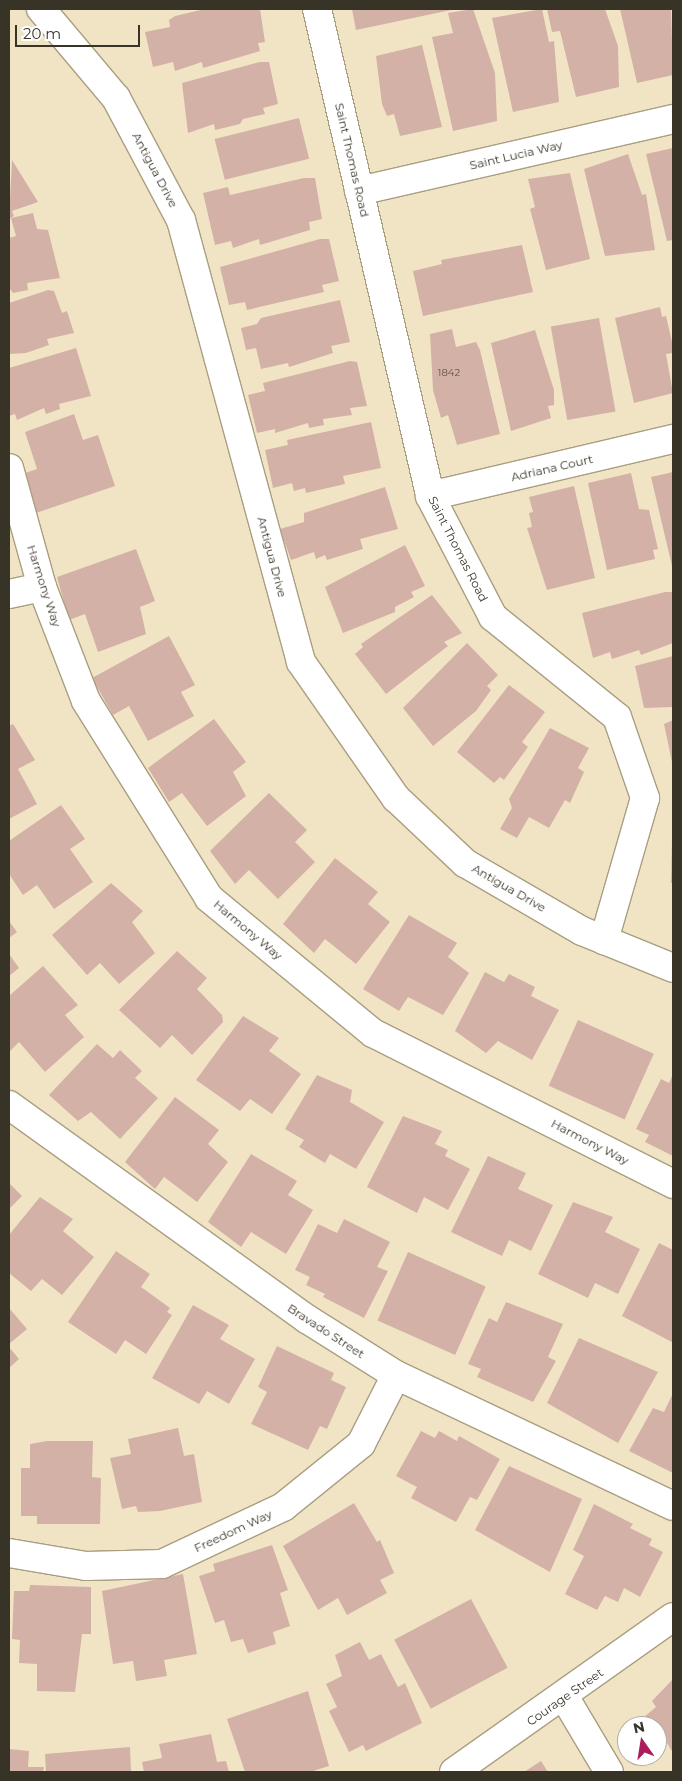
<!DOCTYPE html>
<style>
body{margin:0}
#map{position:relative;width:682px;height:1781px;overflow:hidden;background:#f1e4c5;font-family:Montserrat,sans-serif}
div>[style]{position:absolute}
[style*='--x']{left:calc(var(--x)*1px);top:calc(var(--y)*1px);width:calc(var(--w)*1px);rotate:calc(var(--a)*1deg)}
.building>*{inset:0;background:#d4b1a7;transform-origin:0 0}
.roads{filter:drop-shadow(1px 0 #a99e80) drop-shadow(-1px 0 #a99e80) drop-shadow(0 1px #a99e80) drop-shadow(0 -1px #a99e80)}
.minor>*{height:28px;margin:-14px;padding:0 14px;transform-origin:14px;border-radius:14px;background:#fff}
span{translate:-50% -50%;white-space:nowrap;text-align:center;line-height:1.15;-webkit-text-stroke:4.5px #fff;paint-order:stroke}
.number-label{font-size:10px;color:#5f5247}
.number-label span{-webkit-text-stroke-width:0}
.street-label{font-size:12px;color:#383327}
.frame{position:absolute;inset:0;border:10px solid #383327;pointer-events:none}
.north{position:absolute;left:617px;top:1716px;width:50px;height:50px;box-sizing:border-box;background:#fff;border:1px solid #afada9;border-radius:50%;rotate:347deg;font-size:14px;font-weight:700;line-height:20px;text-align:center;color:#383327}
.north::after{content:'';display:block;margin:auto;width:18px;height:22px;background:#aa1c5b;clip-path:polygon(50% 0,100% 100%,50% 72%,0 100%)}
.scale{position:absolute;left:15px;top:25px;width:125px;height:22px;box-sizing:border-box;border:2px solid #383327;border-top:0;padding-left:6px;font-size:15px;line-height:18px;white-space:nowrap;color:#383327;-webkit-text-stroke:4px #fff;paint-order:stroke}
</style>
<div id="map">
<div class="building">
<div style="clip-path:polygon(205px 9px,260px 9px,265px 42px,258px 43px,260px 51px,203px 68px,202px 62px,175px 71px,173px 62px,153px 67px,145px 32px,170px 27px,169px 20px,175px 16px)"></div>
<div style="clip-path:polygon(352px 9px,451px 9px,451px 10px,356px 30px)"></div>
<div style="clip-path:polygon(473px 9px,495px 73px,497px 121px,453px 131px,432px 37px,453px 33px,448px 13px)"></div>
<div style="clip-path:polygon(542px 9px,549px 42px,554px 41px,559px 102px,513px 112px,492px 18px)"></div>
<div style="clip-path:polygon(547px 9px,605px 9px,618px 46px,619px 87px,576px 97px,560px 31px,552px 32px)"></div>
<div style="clip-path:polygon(620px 9px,671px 9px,673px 75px,637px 83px)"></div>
<div style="clip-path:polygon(422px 45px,442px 127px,400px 136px,394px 114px,387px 116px,382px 104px,376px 56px)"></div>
<div style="clip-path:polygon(260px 62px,269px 62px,278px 104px,263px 108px,265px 114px,243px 119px,240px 124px,215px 130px,214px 124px,188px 133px,182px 83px)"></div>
<div style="left:299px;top:118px;width:42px;height:87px;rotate:76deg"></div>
<div style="clip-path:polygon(673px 148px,673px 240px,667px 241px,646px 154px)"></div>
<div style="clip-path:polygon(628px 154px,642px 195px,646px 194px,655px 250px,605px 256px,584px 169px)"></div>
<div style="clip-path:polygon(12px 160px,38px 202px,12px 211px,14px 216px,9px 219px)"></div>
<div style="clip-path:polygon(570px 173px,590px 259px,546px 270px,530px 209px,535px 207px,528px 179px)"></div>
<div style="clip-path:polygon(304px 178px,315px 178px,322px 219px,309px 222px,310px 230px,260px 245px,259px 239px,233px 248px,231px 241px,215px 245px,203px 193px,228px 187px,230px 195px)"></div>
<div style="clip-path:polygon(33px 213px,37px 229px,48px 230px,60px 278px,27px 283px,28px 290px,13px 293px,9px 288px,9px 238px,16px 236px,11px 218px)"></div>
<div style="clip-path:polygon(320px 239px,329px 239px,339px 281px,322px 285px,324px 292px,247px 310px,245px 302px,229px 305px,220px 267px)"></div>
<div style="clip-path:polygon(522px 245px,533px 292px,423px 316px,413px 271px,442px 264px,441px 260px)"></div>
<div style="clip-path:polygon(48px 290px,54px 291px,62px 313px,67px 311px,74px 333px,47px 339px,49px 345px,26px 353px,9px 354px,9px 303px)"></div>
<div style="clip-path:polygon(340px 300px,350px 342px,331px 346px,333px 353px,289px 367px,288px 363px,261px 369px,256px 348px,246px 350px,241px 328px,257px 324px,261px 318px)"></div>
<div style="clip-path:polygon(660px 307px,662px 317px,666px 316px,673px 346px,673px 353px,666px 354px,673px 393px,634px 403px,615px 318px)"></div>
<div style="left:599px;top:318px;width:95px;height:49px;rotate:80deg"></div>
<div style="clip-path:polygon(452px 329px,456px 347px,476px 342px,480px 350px,500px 434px,457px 445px,448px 415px,441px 418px,433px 390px,430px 334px)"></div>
<div style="clip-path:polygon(535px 330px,554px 390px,554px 405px,548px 406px,551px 418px,511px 431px,491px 343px)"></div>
<div style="clip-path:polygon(76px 348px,91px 396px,59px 404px,60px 409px,46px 414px,44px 408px,17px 420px,15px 414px,9px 416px,9px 368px)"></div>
<div style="clip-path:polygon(350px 361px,357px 362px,367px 406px,350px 408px,352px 415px,323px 419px,324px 425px,309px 428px,308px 423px,275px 433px,275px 429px,257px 433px,248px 395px,265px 391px,263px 383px)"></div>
<div style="clip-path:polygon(74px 414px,83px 440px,98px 435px,115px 486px,36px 513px,19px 475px,37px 469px,25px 432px)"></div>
<div style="clip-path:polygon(371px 422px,381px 468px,343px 476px,345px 484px,306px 493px,305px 488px,294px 491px,292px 483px,273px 488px,265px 450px,288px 445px,287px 440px)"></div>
<div style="clip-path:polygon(673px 472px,673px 566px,672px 566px,651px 477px)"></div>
<div style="clip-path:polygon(631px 473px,639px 509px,649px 510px,658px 549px,653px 550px,655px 559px,607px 570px,588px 483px)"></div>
<div style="clip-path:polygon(574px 486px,595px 578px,547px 590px,527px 528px,532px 527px,529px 513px,533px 512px,529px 497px)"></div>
<div style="clip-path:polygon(385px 487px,398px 529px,360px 539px,363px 549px,327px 560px,325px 555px,316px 559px,314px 552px,291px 560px,280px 529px,304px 522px,304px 513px)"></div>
<div style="clip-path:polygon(405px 545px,425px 586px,411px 592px,414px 597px,395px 607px,395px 612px,343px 633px,325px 587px)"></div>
<div style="clip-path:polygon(136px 549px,155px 601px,140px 607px,146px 634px,98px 652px,85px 614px,69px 620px,57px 577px)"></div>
<div style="clip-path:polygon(665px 592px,673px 592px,673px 643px,641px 655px,639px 650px,612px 659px,610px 652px,593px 658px,582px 613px)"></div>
<div style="clip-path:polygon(432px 595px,462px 633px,444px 642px,448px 646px,386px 694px,355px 654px,363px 647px,361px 644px)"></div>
<div style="clip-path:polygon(169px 636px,195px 685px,181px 692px,194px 716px,148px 741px,129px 706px,113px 715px,92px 678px)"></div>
<div style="clip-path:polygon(467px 643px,498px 675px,487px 686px,491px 690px,476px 711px,433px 746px,403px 708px)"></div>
<div style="clip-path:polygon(673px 656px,673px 707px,644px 708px,635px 666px)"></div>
<div style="clip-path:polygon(509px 685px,545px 712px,522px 742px,528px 747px,504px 780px,500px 777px,494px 783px,457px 752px)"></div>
<div style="clip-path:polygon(214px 719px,246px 762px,233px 772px,246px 796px,207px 826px,182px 793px,169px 802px,148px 768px)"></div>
<div style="clip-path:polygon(673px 720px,673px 762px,672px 762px,664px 724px)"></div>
<div style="clip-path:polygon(13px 724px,35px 760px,18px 769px,37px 804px,9px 819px,9px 726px)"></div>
<div style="clip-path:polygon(550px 728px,589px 748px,578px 768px,584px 772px,570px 803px,565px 800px,549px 828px,529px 817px,517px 838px,500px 829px,512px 808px,509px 799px)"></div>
<div style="clip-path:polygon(269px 793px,307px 830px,295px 842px,315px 862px,278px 899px,249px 870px,235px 884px,210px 851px)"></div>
<div style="clip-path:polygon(61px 805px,85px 839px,70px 849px,93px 882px,54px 909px,37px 885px,23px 895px,9px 874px,9px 841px)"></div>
<div style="clip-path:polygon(672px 838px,673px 838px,673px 883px,671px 883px)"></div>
<div style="clip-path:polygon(335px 858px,378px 892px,368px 904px,390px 922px,356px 964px,325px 939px,314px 953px,283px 924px)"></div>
<div style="clip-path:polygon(111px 883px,143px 911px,132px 922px,155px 953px,119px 984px,100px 963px,87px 975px,52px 935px)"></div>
<div style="clip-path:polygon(409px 915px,457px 943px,448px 957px,469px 973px,443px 1015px,408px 997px,399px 1011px,363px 989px)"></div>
<div style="clip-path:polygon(9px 921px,17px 932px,9px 938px)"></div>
<div style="clip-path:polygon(177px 951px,207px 978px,197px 989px,222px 1015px,223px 1022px,192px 1055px,172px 1035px,160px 1048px,119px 1010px)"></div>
<div style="clip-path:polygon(9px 954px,19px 968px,9px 976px)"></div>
<div style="clip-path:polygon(43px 966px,78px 1005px,65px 1015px,84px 1037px,45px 1072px,19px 1042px,9px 1052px,9px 996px)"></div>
<div style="clip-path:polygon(485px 972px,504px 982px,509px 974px,535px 987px,531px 996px,559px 1010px,532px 1060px,498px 1041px,486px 1053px,455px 1031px)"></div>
<div style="clip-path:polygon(243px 1016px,279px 1038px,269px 1051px,301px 1074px,272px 1114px,250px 1099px,240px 1111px,196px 1080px)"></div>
<div style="left:578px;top:1020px;width:83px;height:72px;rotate:24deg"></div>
<div style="clip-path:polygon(97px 1044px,113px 1058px,120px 1050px,142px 1071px,135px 1078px,158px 1098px,120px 1139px,91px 1112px,78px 1121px,49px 1095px)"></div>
<div style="clip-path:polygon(673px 1074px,673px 1156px,645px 1142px,649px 1135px,636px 1129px,661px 1079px,669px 1083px)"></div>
<div style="clip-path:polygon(317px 1075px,352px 1090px,350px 1102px,384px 1122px,356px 1169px,330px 1154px,325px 1163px,299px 1147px,304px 1140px,285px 1129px)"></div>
<div style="clip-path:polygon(175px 1097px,219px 1130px,208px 1144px,228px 1162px,197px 1202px,164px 1177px,155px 1189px,125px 1162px)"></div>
<div style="clip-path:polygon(403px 1116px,442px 1131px,435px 1144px,448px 1150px,445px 1156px,470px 1169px,448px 1210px,424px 1197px,417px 1213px,367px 1187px)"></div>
<div style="clip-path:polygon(251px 1154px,297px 1181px,288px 1195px,313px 1210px,286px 1254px,251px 1232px,241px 1247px,208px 1222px)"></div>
<div style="clip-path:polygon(488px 1156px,526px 1173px,518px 1189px,553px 1205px,531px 1251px,509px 1240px,502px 1256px,451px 1232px)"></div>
<div style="clip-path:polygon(9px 1183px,22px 1196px,9px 1209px)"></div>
<div style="clip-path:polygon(40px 1197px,73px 1219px,63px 1231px,94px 1257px,62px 1295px,42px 1279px,31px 1291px,9px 1273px,9px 1235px)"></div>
<div style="clip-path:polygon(573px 1202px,613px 1217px,605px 1232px,640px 1249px,618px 1294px,595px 1283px,588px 1298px,538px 1274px)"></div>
<div style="clip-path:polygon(344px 1219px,390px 1242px,377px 1267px,388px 1271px,364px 1318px,323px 1297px,325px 1294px,306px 1285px,310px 1277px,295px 1270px,318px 1224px,337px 1233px)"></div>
<div style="clip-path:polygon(659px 1243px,673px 1250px,672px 1342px,622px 1316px)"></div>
<div style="clip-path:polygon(116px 1251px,150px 1274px,141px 1287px,170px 1308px,167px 1312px,172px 1315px,146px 1354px,125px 1340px,116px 1354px,68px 1322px)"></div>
<div style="left:408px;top:1252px;width:85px;height:75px;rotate:24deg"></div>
<div style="clip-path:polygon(506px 1302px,563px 1324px,548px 1357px,556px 1361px,533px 1402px,477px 1377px,481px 1369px,468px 1364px,489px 1318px,497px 1322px)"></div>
<div style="clip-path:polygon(193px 1305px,229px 1325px,220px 1339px,255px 1359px,229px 1404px,207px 1391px,199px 1404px,152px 1378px)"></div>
<div style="clip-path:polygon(9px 1308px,27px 1329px,9px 1344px)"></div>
<div style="clip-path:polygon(579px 1338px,658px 1372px,618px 1443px,547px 1403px)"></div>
<div style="clip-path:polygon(277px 1346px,334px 1373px,331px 1380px,346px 1387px,327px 1429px,320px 1426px,308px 1450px,251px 1424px,267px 1392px,258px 1387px)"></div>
<div style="clip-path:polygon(9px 1347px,19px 1359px,9px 1368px)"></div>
<div style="clip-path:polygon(673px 1393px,673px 1473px,629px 1451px,653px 1408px,664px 1412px)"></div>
<div style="clip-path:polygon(178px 1428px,184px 1456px,194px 1454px,202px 1502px,160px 1511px,138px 1512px,136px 1506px,122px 1509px,110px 1458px,131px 1454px,128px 1439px)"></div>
<div style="clip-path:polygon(421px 1431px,435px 1438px,439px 1431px,457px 1441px,459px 1436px,500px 1459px,477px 1500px,470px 1497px,456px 1522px,411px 1498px,417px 1487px,396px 1476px)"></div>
<div style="clip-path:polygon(47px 1441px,93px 1441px,92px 1477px,101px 1478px,100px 1524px,37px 1524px,37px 1516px,21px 1516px,21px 1468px,30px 1468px,30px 1444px)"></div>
<div style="clip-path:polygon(509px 1466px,582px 1499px,550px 1572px,475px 1530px)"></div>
<div style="clip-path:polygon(354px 1503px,377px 1542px,380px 1540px,394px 1573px,380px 1580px,387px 1593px,347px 1615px,338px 1598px,318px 1610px,283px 1546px)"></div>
<div style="clip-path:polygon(594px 1504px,633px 1524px,630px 1528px,652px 1539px,649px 1545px,663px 1552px,640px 1597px,624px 1588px,618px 1602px,605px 1596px,597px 1610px,565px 1594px,584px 1556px,573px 1550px)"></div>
<div style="clip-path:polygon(272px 1545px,288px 1590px,280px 1593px,290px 1626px,273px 1632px,276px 1644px,248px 1653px,243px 1639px,231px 1642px,224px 1620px,215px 1623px,199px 1576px,215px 1571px,213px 1564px)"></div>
<div style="clip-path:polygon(183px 1574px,197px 1654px,164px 1660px,167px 1676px,136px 1681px,133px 1661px,113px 1664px,102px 1591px)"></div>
<div style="clip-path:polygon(30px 1585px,91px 1587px,91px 1634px,82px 1634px,75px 1692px,37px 1691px,37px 1664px,19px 1663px,20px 1640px,12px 1639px,14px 1591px,29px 1591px)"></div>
<div style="left:471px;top:1599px;width:78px;height:87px;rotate:62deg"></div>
<div style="clip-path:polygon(360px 1642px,369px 1660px,381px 1654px,398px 1687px,405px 1683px,422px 1723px,366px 1751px,363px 1745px,349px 1752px,329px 1711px,337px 1707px,326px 1684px,342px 1676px,335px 1655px)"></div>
<div style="clip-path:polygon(673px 1679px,673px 1753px,657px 1726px,644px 1717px,656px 1707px,652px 1701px)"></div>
<div style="clip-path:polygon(308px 1691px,329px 1766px,310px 1772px,245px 1772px,227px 1719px)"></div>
<div style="clip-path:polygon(211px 1734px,217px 1762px,226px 1761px,229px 1772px,144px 1772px,142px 1762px,162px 1758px,159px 1744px)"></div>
<div style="clip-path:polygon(130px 1747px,131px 1772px,46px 1772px,45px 1754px)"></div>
<div style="clip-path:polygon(9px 1749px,29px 1751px,28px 1767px,44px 1767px,43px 1772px,9px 1772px)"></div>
<div style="clip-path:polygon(541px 1761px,548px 1772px,524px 1772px)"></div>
</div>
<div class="roads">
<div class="minor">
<div style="--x:41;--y:9;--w:116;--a:49.9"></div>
<div style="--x:116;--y:98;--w:138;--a:62"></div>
<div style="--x:181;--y:220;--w:458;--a:74.8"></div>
<div style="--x:301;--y:662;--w:166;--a:55.1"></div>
<div style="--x:396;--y:798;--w:95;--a:43.3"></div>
<div style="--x:465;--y:863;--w:135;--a:30.2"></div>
<div style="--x:582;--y:931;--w:98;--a:22.1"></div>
<div style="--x:317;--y:9;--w:500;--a:76.9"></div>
<div style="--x:430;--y:496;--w:136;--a:62.5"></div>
<div style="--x:493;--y:617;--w:159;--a:38.9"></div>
<div style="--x:617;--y:717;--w:86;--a:70.9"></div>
<div style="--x:645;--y:798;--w:148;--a:106.1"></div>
<div style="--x:359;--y:191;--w:322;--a:-12.9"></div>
<div style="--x:9;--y:468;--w:123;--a:74.5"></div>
<div style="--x:42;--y:587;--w:122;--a:68.9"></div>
<div style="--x:86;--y:701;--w:232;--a:58"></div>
<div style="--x:209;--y:898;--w:212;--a:39.5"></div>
<div style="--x:373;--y:1033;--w:336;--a:26.7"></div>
<div style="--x:430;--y:496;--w:250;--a:-13.2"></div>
<div style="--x:9;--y:594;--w:34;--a:-12"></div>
<div style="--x:9;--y:1105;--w:367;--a:35.7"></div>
<div style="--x:307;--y:1319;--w:105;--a:32.2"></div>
<div style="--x:396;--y:1375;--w:306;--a:25.3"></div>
<div style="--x:9;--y:1553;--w:78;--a:9.6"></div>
<div style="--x:86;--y:1566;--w:76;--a:-1.5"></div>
<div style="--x:162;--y:1564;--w:134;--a:-25.2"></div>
<div style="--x:283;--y:1507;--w:100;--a:-38.9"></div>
<div style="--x:361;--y:1444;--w:77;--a:-63.1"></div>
<div style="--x:565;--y:1698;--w:86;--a:59.3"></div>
<div style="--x:454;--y:1772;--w:268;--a:-35.3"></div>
</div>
</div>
<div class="number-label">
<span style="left:449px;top:373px">1842</span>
</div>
<div class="street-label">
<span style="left:516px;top:155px;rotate:-13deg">Saint Lucia Way</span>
<span style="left:352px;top:160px;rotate:77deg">Saint Thomas Road</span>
<span style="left:155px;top:170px;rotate:62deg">Antigua Drive</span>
<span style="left:552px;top:468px;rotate:-13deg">Adriana Court</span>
<span style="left:458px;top:549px;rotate:63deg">Saint Thomas Road</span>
<span style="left:272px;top:557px;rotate:75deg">Antigua Drive</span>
<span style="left:44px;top:586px;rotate:72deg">Harmony Way</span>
<span style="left:509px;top:888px;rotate:30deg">Antigua Drive</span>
<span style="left:248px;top:930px;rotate:40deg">Harmony Way</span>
<span style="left:590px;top:1142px;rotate:27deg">Harmony Way</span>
<span style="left:326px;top:1331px;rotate:33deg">Bravado Street</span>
<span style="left:233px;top:1531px;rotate:-25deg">Freedom Way</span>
<span style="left:565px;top:1697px;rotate:-35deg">Courage Street</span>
</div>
<div class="frame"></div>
<div class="north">N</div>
<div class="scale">20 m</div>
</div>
